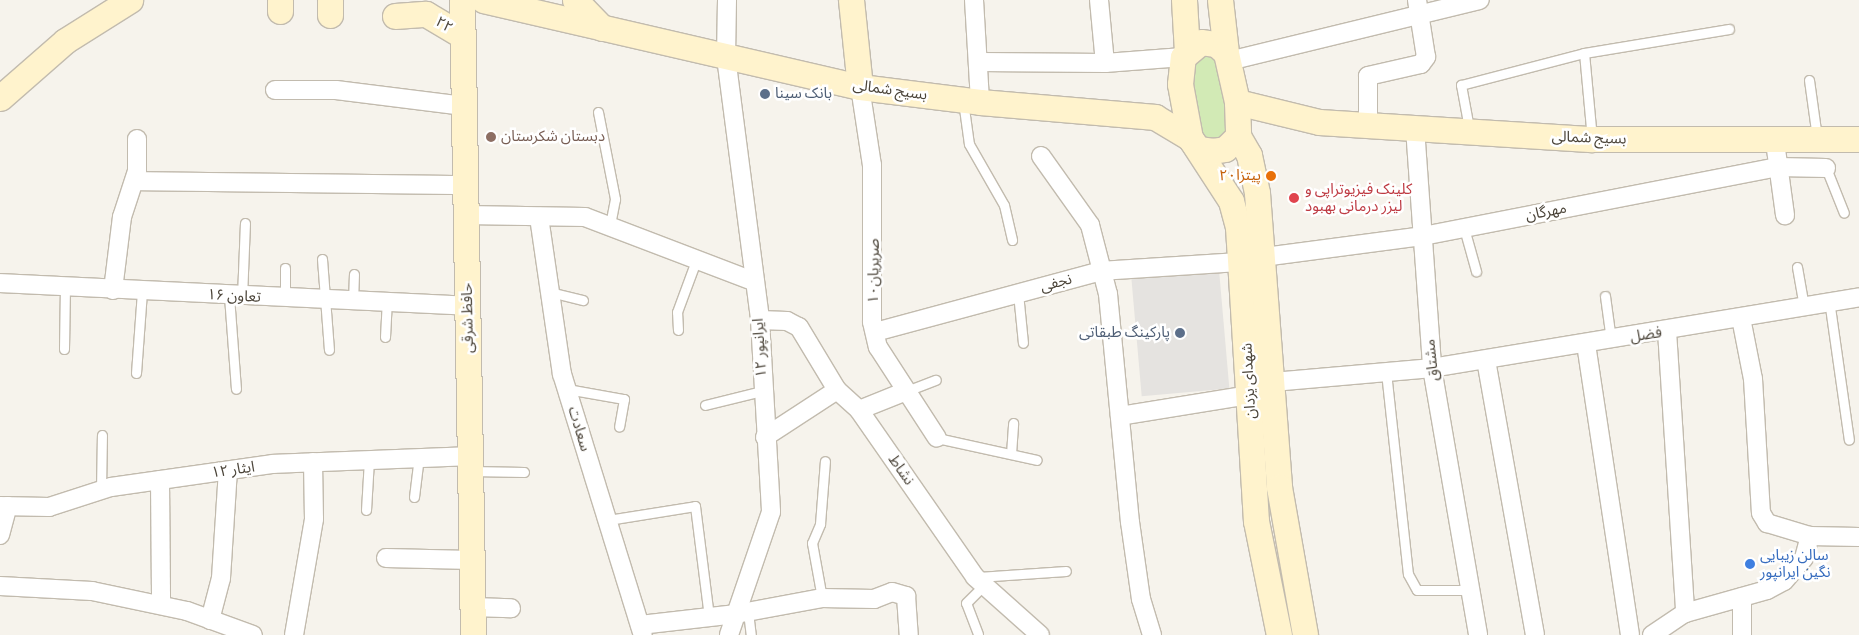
<!DOCTYPE html>
<meta charset="utf-8">
<style>
body{margin:0}
#map{position:relative;width:1859px;height:635px;overflow:hidden;background:#f6f3ec;font-family:"Source Sans 3","Noto Sans Arabic",sans-serif}
div>[style]{position:absolute}
[style*='--x']{left:calc(var(--x)*1px);top:calc(var(--y)*1px);width:calc(var(--w)*1px);rotate:calc(var(--a)*1deg)}
.green>*{inset:0;background:#d2eab5}
.parking>*{inset:0;background:#e5e3e0;transform-origin:0 0}
.roads{filter:drop-shadow(1px 0 #c2bbae) drop-shadow(-1px 0 #c2bbae) drop-shadow(0 1px #c2bbae) drop-shadow(0 -1px #c2bbae)}
.lane>*{height:9px;margin:-4.5px;padding:0 4.5px;transform-origin:4.5px;border-radius:4.5px;background:#fff}
.street>*{height:18px;margin:-9px;padding:0 9px;transform-origin:9px;border-radius:9px;background:#fff}
.secondary>*{height:25px;margin:-12.5px;padding:0 12.5px;transform-origin:12.5px;border-radius:12.5px;background:#fff3cd}
.dots>*{width:14px;height:14px;translate:-50% -50%;box-sizing:border-box;border:2px solid #fff;border-radius:50%}
span{translate:-50% -50%;white-space:nowrap;text-align:center;line-height:1.15;-webkit-text-stroke:5px #fff;paint-order:stroke}
.street-label{font-size:15px;color:#4b4439}
.service-label{font-size:15px;color:#4e5e75}
.left{translate:0 -50%;text-align:left}
.right{translate:-100% -50%;text-align:right}
.education-label{font-size:15px;color:#785e54}
.food-label{font-size:15px;color:#c56008}
.health-label{font-size:15px;color:#be3a42}
.shop-label{font-size:15px;color:#366cbe}
</style>
<div id="map">
<div class="green">
<div style="clip-path:polygon(1206px 55px,1218px 56px,1223px 66px,1227px 132px,1220px 139px,1207px 139px,1197px 132px,1192px 103px,1194px 60px)"></div>
</div>
<div class="parking">
<div style="left:1219px;top:270px;width:119px;height:88px;rotate:85deg"></div>
</div>
<div class="roads">
<div class="lane">
<div style="--x:1809;--y:80;--w:59;--a:82.1"></div>
<div style="--x:963;--y:101;--w:43;--a:82.1"></div>
<div style="--x:969;--y:144;--w:70;--a:60.2"></div>
<div style="--x:1004;--y:205;--w:36;--a:77"></div>
<div style="--x:598;--y:112;--w:89;--a:78.9"></div>
<div style="--x:615;--y:199;--w:25;--a:101"></div>
<div style="--x:1469;--y:128;--w:44;--a:-100.5"></div>
<div style="--x:1461;--y:85;--w:127;--a:-14.6"></div>
<div style="--x:1592;--y:139;--w:86;--a:-95.3"></div>
<div style="--x:1584;--y:53;--w:147;--a:-9.4"></div>
<div style="--x:1826;--y:168;--w:48;--a:68.2"></div>
<div style="--x:1464;--y:228;--w:45;--a:74.4"></div>
<div style="--x:322;--y:259;--w:91;--a:85.6"></div>
<div style="--x:1797;--y:267;--w:39;--a:80"></div>
<div style="--x:285;--y:268;--w:30;--a:90"></div>
<div style="--x:550;--y:292;--w:34;--a:14"></div>
<div style="--x:1018;--y:293;--w:50;--a:84.3"></div>
<div style="--x:229;--y:296;--w:93;--a:85.7"></div>
<div style="--x:1605;--y:296;--w:44;--a:82.2"></div>
<div style="--x:242;--y:297;--w:74;--a:-87.7"></div>
<div style="--x:1829;--y:300;--w:141;--a:81.9"></div>
<div style="--x:353;--y:302;--w:28;--a:-88"></div>
<div style="--x:678;--y:330;--w:18;--a:-93"></div>
<div style="--x:677;--y:312;--w:58;--a:-69.7"></div>
<div style="--x:385;--y:337;--w:33;--a:-87"></div>
<div style="--x:64;--y:349;--w:62;--a:-89.1"></div>
<div style="--x:1386;--y:372;--w:203;--a:83.8"></div>
<div style="--x:1408;--y:574;--w:18;--a:61"></div>
<div style="--x:1417;--y:590;--w:50;--a:0"></div>
<div style="--x:136;--y:373;--w:81;--a:-85.8"></div>
<div style="--x:567;--y:389;--w:58;--a:10"></div>
<div style="--x:624;--y:399;--w:28;--a:100"></div>
<div style="--x:904;--y:392;--w:34;--a:-21"></div>
<div style="--x:705;--y:405;--w:59;--a:-13.8"></div>
<div style="--x:937;--y:438;--w:102;--a:12.4"></div>
<div style="--x:1011;--y:454;--w:31;--a:-86"></div>
<div style="--x:471;--y:471;--w:53;--a:1.1"></div>
<div style="--x:101;--y:490;--w:55;--a:-89"></div>
<div style="--x:414;--y:497;--w:39;--a:-83"></div>
<div style="--x:366;--y:510;--w:50;--a:-86.6"></div>
<div style="--x:608;--y:520;--w:88;--a:-9.1"></div>
<div style="--x:695;--y:506;--w:112;--a:82.8"></div>
<div style="--x:978;--y:577;--w:88;--a:-3.9"></div>
<div style="--x:822;--y:598;--w:56;--a:-100.3"></div>
<div style="--x:812;--y:543;--w:21;--a:-67"></div>
<div style="--x:820;--y:524;--w:63;--a:-85.5"></div>
<div style="--x:748;--y:612;--w:23;--a:83"></div>
<div style="--x:978;--y:634;--w:33;--a:-111"></div>
<div style="--x:966;--y:603;--w:25;--a:-45"></div>
</div>
<div class="street">
<div style="--x:727;--y:0;--w:57;--a:91"></div>
<div style="--x:726;--y:57;--w:265;--a:82.6"></div>
<div style="--x:760;--y:320;--w:192;--a:86.7"></div>
<div style="--x:771;--y:512;--w:130;--a:108.9"></div>
<div style="--x:974;--y:0;--w:102;--a:86.6"></div>
<div style="--x:1099;--y:0;--w:63;--a:84.6"></div>
<div style="--x:1229;--y:61;--w:258;--a:-13.7"></div>
<div style="--x:980;--y:62;--w:125;--a:0.5"></div>
<div style="--x:1105;--y:63;--w:78;--a:-4.4"></div>
<div style="--x:860;--y:87;--w:79;--a:81.3"></div>
<div style="--x:872;--y:165;--w:157;--a:90"></div>
<div style="--x:872;--y:322;--w:26;--a:77"></div>
<div style="--x:878;--y:347;--w:108;--a:57"></div>
<div style="--x:275;--y:90;--w:61;--a:0"></div>
<div style="--x:336;--y:90;--w:129;--a:7.1"></div>
<div style="--x:1368;--y:125;--w:49;--a:-90"></div>
<div style="--x:1368;--y:76;--w:54;--a:-12.8"></div>
<div style="--x:1421;--y:64;--w:9;--a:-54"></div>
<div style="--x:1426;--y:57;--w:58;--a:-99"></div>
<div style="--x:1415;--y:128;--w:241;--a:85.9"></div>
<div style="--x:1432;--y:368;--w:271;--a:80.2"></div>
<div style="--x:1775;--y:142;--w:74;--a:82.2"></div>
<div style="--x:1041;--y:156;--w:85;--a:54.6"></div>
<div style="--x:1090;--y:225;--w:71;--a:75.4"></div>
<div style="--x:1108;--y:294;--w:229;--a:84.5"></div>
<div style="--x:1130;--y:522;--w:78;--a:81.9"></div>
<div style="--x:1141;--y:599;--w:38;--a:73"></div>
<div style="--x:135;--y:181;--w:331;--a:0.7"></div>
<div style="--x:466;--y:215;--w:119;--a:1"></div>
<div style="--x:585;--y:217;--w:182;--a:20.9"></div>
<div style="--x:539;--y:217;--w:159;--a:81.7"></div>
<div style="--x:562;--y:374;--w:273;--a:72.8"></div>
<div style="--x:1264;--y:257;--w:160;--a:-7.5"></div>
<div style="--x:1423;--y:236;--w:362;--a:-11"></div>
<div style="--x:1778;--y:167;--w:48;--a:1.2"></div>
<div style="--x:0;--y:283;--w:469;--a:2.8"></div>
<div style="--x:113;--y:290;--w:74;--a:-83"></div>
<div style="--x:122;--y:217;--w:48;--a:-71.9"></div>
<div style="--x:137;--y:171;--w:32;--a:-90"></div>
<div style="--x:1741;--y:318;--w:62;--a:78.9"></div>
<div style="--x:1753;--y:379;--w:134;--a:86.6"></div>
<div style="--x:1761;--y:513;--w:12;--a:59"></div>
<div style="--x:1767;--y:523;--w:45;--a:16.8"></div>
<div style="--x:1810;--y:536;--w:49;--a:1.2"></div>
<div style="--x:760;--y:320;--w:27;--a:2"></div>
<div style="--x:787;--y:321;--w:13;--a:27"></div>
<div style="--x:799;--y:327;--w:74;--a:58.9"></div>
<div style="--x:837;--y:390;--w:30;--a:42"></div>
<div style="--x:859;--y:410;--w:203;--a:55.2"></div>
<div style="--x:975;--y:577;--w:87;--a:41.7"></div>
<div style="--x:1667;--y:331;--w:283;--a:86.3"></div>
<div style="--x:875;--y:332;--w:234;--a:-15.1"></div>
<div style="--x:1101;--y:271;--w:141;--a:-3.7"></div>
<div style="--x:1586;--y:344;--w:294;--a:81.4"></div>
<div style="--x:1486;--y:360;--w:279;--a:79.9"></div>
<div style="--x:1273;--y:382;--w:160;--a:-5"></div>
<div style="--x:1432;--y:368;--w:433;--a:-9.4"></div>
<div style="--x:859;--y:410;--w:48;--a:-21.8"></div>
<div style="--x:1120;--y:416;--w:132;--a:-9.2"></div>
<div style="--x:765;--y:437;--w:86;--a:-33.1"></div>
<div style="--x:160;--y:480;--w:125;--a:89.5"></div>
<div style="--x:0;--y:506;--w:49;--a:1.2"></div>
<div style="--x:49;--y:507;--w:65;--a:-17.9"></div>
<div style="--x:111;--y:487;--w:164;--a:-8.1"></div>
<div style="--x:273;--y:464;--w:197;--a:-2.3"></div>
<div style="--x:0;--y:535;--w:30;--a:-75"></div>
<div style="--x:386;--y:558;--w:86;--a:1.3"></div>
<div style="--x:0;--y:586;--w:92;--a:3.1"></div>
<div style="--x:92;--y:591;--w:97;--a:11.9"></div>
<div style="--x:187;--y:611;--w:70;--a:20"></div>
<div style="--x:1742;--y:597;--w:38;--a:90"></div>
<div style="--x:473;--y:607;--w:38;--a:2"></div>
<div style="--x:210;--y:620;--w:43;--a:-75.3"></div>
<div style="--x:221;--y:578;--w:107;--a:-86.3"></div>
<div style="--x:640;--y:625;--w:97;--a:-6.5"></div>
<div style="--x:736;--y:614;--w:87;--a:-10.5"></div>
<div style="--x:822;--y:598;--w:52;--a:1.1"></div>
<div style="--x:874;--y:599;--w:19;--a:-21"></div>
<div style="--x:892;--y:592;--w:15;--a:16"></div>
<div style="--x:906;--y:596;--w:39;--a:86"></div>
<div style="--x:294;--y:635;--w:118;--a:-80.2"></div>
<div style="--x:314;--y:519;--w:57;--a:-91"></div>
<div style="--x:1652;--y:635;--w:40;--a:-34"></div>
<div style="--x:1685;--y:613;--w:85;--a:-15.7"></div>
<div style="--x:1767;--y:590;--w:19;--a:-28"></div>
<div style="--x:1784;--y:581;--w:30;--a:-49"></div>
<div style="--x:1804;--y:558;--w:23;--a:-75"></div>
</div>
<div class="secondary">
<div style="--x:462;--y:0;--w:635;--a:89.01"></div>
<div style="--x:483;--y:0;--w:387;--a:13"></div>
<div style="--x:860;--y:87;--w:121;--a:7.1"></div>
<div style="--x:980;--y:102;--w:176;--a:4.9"></div>
<div style="--x:1155;--y:117;--w:41;--a:31"></div>
<div style="--x:1190;--y:138;--w:75;--a:56.9"></div>
<div style="--x:1231;--y:201;--w:27;--a:75"></div>
<div style="--x:1238;--y:227;--w:295;--a:86.5"></div>
<div style="--x:1256;--y:521;--w:116;--a:78.6"></div>
<div style="--x:575;--y:0;--w:39;--a:46"></div>
<div style="--x:851;--y:0;--w:87;--a:84.1"></div>
<div style="--x:1184;--y:0;--w:52;--a:86.7"></div>
<div style="--x:1220;--y:0;--w:53;--a:83.5"></div>
<div style="--x:280;--y:11;--w:11;--a:-90"></div>
<div style="--x:426;--y:14;--w:43;--a:30.7"></div>
<div style="--x:330;--y:15;--w:15;--a:-90"></div>
<div style="--x:395;--y:16;--w:31;--a:-4"></div>
<div style="--x:1201;--y:42;--w:15;--a:8"></div>
<div style="--x:1216;--y:44;--w:13;--a:42"></div>
<div style="--x:1226;--y:53;--w:50;--a:77.3"></div>
<div style="--x:1237;--y:102;--w:34;--a:88"></div>
<div style="--x:1238;--y:136;--w:18;--a:135"></div>
<div style="--x:1225;--y:149;--w:12;--a:171"></div>
<div style="--x:1213;--y:151;--w:15;--a:-172"></div>
<div style="--x:1198;--y:149;--w:14;--a:-126"></div>
<div style="--x:1190;--y:138;--w:55;--a:-100.5"></div>
<div style="--x:1180;--y:84;--w:27;--a:-84"></div>
<div style="--x:1183;--y:57;--w:23;--a:-40"></div>
<div style="--x:0;--y:98;--w:86;--a:-41.2"></div>
<div style="--x:65;--y:41;--w:77;--a:-32.2"></div>
<div style="--x:1237;--y:102;--w:84;--a:13.7"></div>
<div style="--x:1319;--y:122;--w:274;--a:3.6"></div>
<div style="--x:1592;--y:139;--w:267;--a:0"></div>
<div style="--x:1238;--y:136;--w:22;--a:60"></div>
<div style="--x:1249;--y:155;--w:39;--a:78"></div>
<div style="--x:1257;--y:193;--w:295;--a:85.7"></div>
<div style="--x:1279;--y:487;--w:150;--a:80"></div>
</div>
</div>
<div class="dots">
<div style="left:765px;top:94px;background:#5c6f8a"></div>
<div style="left:491px;top:137px;background:#8d6e63"></div>
<div style="left:1271px;top:176px;background:#e8710a"></div>
<div style="left:1294px;top:198px;background:#e0444e"></div>
<div style="left:1180px;top:333px;background:#5c6f8a"></div>
<div style="left:1750px;top:564px;background:#3f7fe0"></div>
</div>
<div class="street-label">
<span style="left:444px;top:25px;rotate:31deg">۲۲</span>
<span style="left:890px;top:90px;rotate:8deg">بسیج شمالی</span>
<span style="left:1589px;top:138px;rotate:2deg">بسیج شمالی</span>
<span style="left:1546px;top:212px;rotate:-11deg">مهرگان</span>
<span style="left:874px;top:271px;rotate:-89deg">صریریان۱۰</span>
<span style="left:1056px;top:283px;rotate:-15deg">نجفی</span>
<span style="left:234px;top:296px;rotate:3deg">تعاون ۱۶</span>
<span style="left:468px;top:318px;rotate:-91deg">حافظ شرقی</span>
<span style="left:1646px;top:335px;rotate:-9deg">فضل</span>
<span style="left:760px;top:348px;rotate:-93deg">ایرانپور ۱۲</span>
<span style="left:1432px;top:360px;rotate:-96deg">مشتاق</span>
<span style="left:1249px;top:381px;rotate:-93deg">شهدای یزدان</span>
<span style="left:579px;top:429px;rotate:73deg">سعادت</span>
<span style="left:233px;top:470px;rotate:-8deg">ایثار ۱۲</span>
<span style="left:901px;top:470px;rotate:55deg">نشاط</span>
</div>
<div class="service-label">
<span class="left" style="left:775px;top:94px">بانک سینا</span>
<span class="right" style="left:1170px;top:333px">پارکینگ طبقاتی</span>
</div>
<div class="education-label">
<span class="left" style="left:501px;top:137px">دبستان شکرستان</span>
</div>
<div class="food-label">
<span class="right" style="left:1261px;top:176px">پیتزا۲۰</span>
</div>
<div class="health-label">
<span class="left" style="left:1305px;top:198px">کلینک فیزیوتراپی و<br>لیزر درمانی بهبود</span>
</div>
<div class="shop-label">
<span class="left" style="left:1760px;top:564px">سالن زیبایی<br>نگین ایرانپور</span>
</div>
</div>
